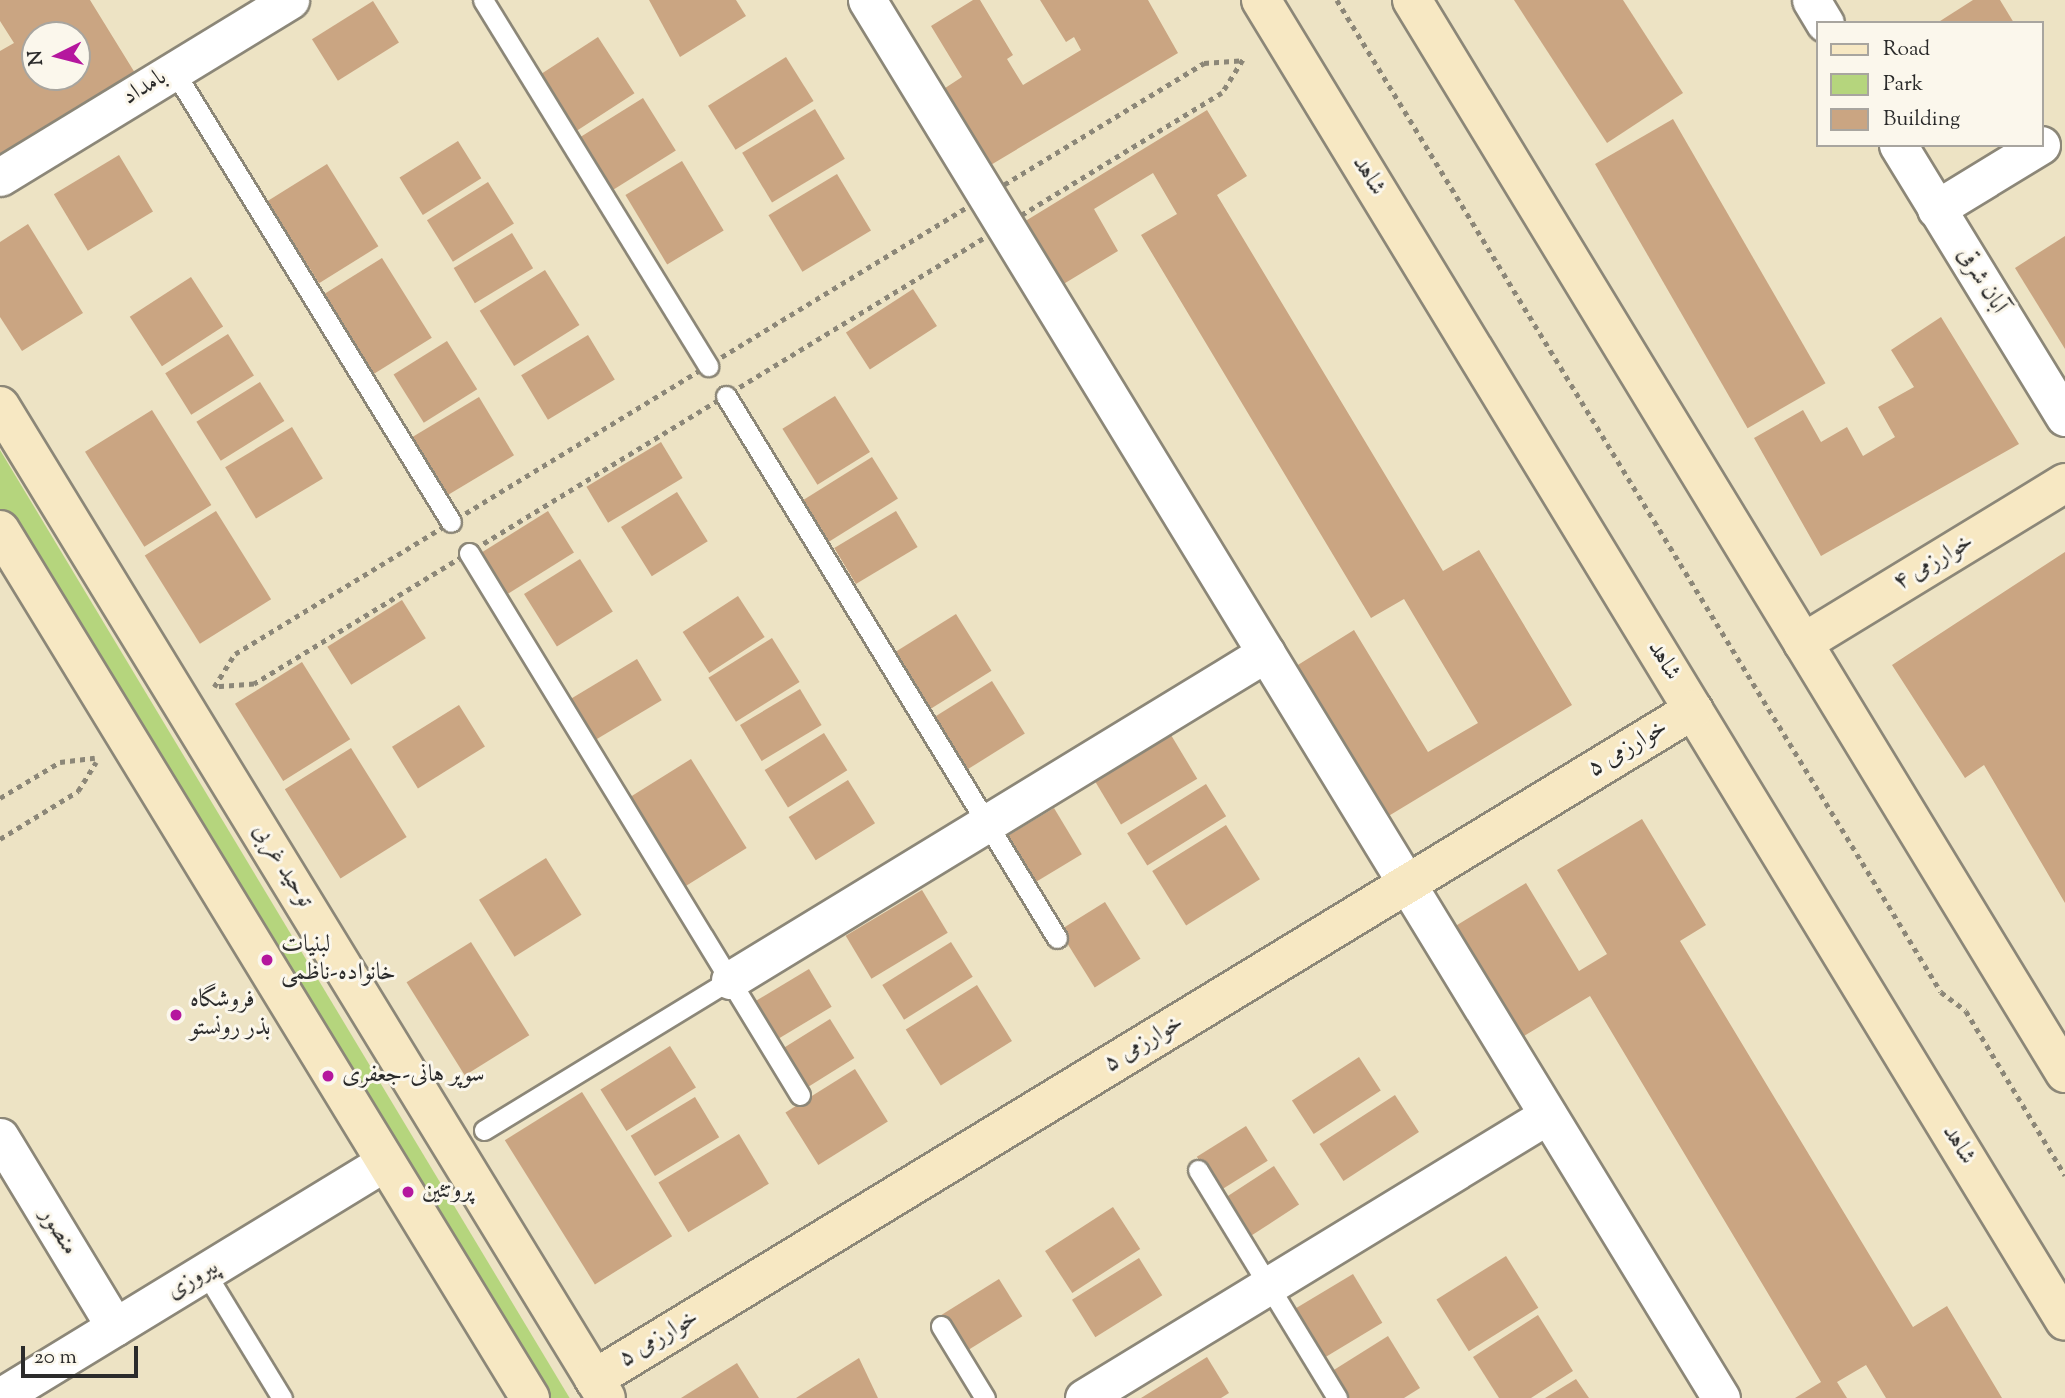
<!DOCTYPE html>
<meta charset="utf-8">
<style>
body{margin:0}
#map{position:relative;width:2065px;height:1398px;overflow:hidden;background:#ede3c4;font-family:"Sorts Mill Goudy",Amiri,serif}
div>[style]{position:absolute}
[style*='--x']{left:calc(var(--x)*1px);top:calc(var(--y)*1px);width:calc(var(--w)*1px);rotate:calc(var(--a)*1deg)}
.green>*{inset:0;background:#b5d57d;transform-origin:0 0}
.building>*{inset:0;background:#caa582;transform-origin:0 0}
.path>*{height:4.5px;margin-top:-2.25px;transform-origin:0;background:repeating-linear-gradient(90deg,#8c8778 0 5px,transparent 0 10px)}
.roads{filter:drop-shadow(2px 0 #8c8778) drop-shadow(-2px 0 #8c8778) drop-shadow(0 2px #8c8778) drop-shadow(0 -2px #8c8778)}
.lane>*{height:19px;margin:-9.5px;padding:0 9.5px;transform-origin:9.5px;border-radius:9.5px;background:#fff}
.street>*{height:37px;margin:-18.5px;padding:0 18.5px;transform-origin:18.5px;border-radius:18.5px;background:#fff}
.secondary>*{height:38px;margin:-19px;padding:0 19px;transform-origin:19px;border-radius:19px;background:#f7e8c3}
.dots>*{width:19px;height:19px;translate:-50% -50%;box-sizing:border-box;border:4px solid #fbf7ec;border-radius:50%}
span{translate:-50% -50%;white-space:nowrap;text-align:center;line-height:1.15;-webkit-text-stroke:6px #fbf7ec;paint-order:stroke}
.street-label{font-size:24px;color:#2b2b2b}
.poi-label{font-size:24px;color:#2b2b2b}
.left{translate:0 -50%;text-align:left}
.legend{position:absolute;left:1816px;top:21px;width:228px;height:126px;box-sizing:border-box;background:#fbf7ec;border:2px solid #a8a59f;margin:0;padding:9px 12px;list-style:none;font-size:21px;color:#2b2b2b}
.legend li{display:flex;align-items:center;gap:14px;height:35px}
.legend b{width:35px;border:2px solid #a8a59f}
.north{position:absolute;left:21px;top:21px;width:70px;height:70px;box-sizing:border-box;background:#fbf7ec;border:2px solid #a8a59f;border-radius:50%;rotate:264deg;font-size:19px;font-weight:700;line-height:28px;text-align:center;color:#2b2b2b}
.north::after{content:'';display:block;margin:auto;width:24px;height:32px;background:#b5179e;clip-path:polygon(50% 0,100% 100%,50% 72%,0 100%)}
.scale{position:absolute;left:21px;top:1346px;width:117px;height:32px;box-sizing:border-box;border:4px solid #2b2b2b;border-top:0;padding-left:9px;font-size:21px;line-height:24px;white-space:nowrap;color:#2b2b2b;-webkit-text-stroke:5px #fbf7ec;paint-order:stroke}
</style>
<div id="map">
<div class="green">
<div style="left:0;top:450px;width:1110px;height:33px;rotate:59deg"></div>
</div>
<div class="building">
<div style="clip-path:polygon(evenodd,0 0,90px 0,135px 73px,0 155px,0 51px,14px 43px,0 21px,0 0,35px 35px,77px 35px,77px 77px,35px 77px,35px 35px)"></div>
<div style="clip-path:polygon(649px 0,736px 0,746px 16px,680px 57px)"></div>
<div style="clip-path:polygon(973px 0,980px 0,1013px 55px,1007px 59px,1023px 85px,1081px 50px,1074px 37px,1066px 42px,1040px 0,1148px 0,1178px 53px,979px 172px,939px 92px,962px 77px,931px 26px)"></div>
<div style="clip-path:polygon(1514px 0,1623px 0,1683px 93px,1607px 143px)"></div>
<div style="clip-path:polygon(1973px 0,2000px 0,2014px 23px,1937px 23px)"></div>
<div style="left:373px;top:1px;width:49px;height:72px;rotate:58deg"></div>
<div style="left:598px;top:37px;width:67px;height:72px;rotate:57deg"></div>
<div style="left:786px;top:57px;width:52px;height:92px;rotate:58deg"></div>
<div style="left:643px;top:98px;width:62px;height:79px;rotate:58deg"></div>
<div style="left:815px;top:109px;width:58px;height:85px;rotate:59deg"></div>
<div style="clip-path:polygon(1207px 110px,1247px 176px,1217px 195px,1443px 571px,1479px 550px,1572px 705px,1377px 823px,1285px 673px,1354px 630px,1428px 752px,1478px 723px,1404px 599px,1371px 618px,1141px 235px,1177px 214px,1153px 173px,1094px 209px,1118px 251px,1052px 291px,1014px 228px)"></div>
<div style="left:1673px;top:119px;width:305px;height:90px;rotate:60deg"></div>
<div style="left:458px;top:141px;width:44px;height:69px;rotate:58deg"></div>
<div style="left:119px;top:155px;width:66px;height:76px;rotate:59deg"></div>
<div style="left:682px;top:161px;width:81px;height:66px;rotate:59deg"></div>
<div style="left:327px;top:164px;width:97px;height:70px;rotate:58deg"></div>
<div style="left:837px;top:174px;width:66px;height:80px;rotate:59deg"></div>
<div style="left:488px;top:182px;width:49px;height:72px;rotate:58deg"></div>
<div style="clip-path:polygon(28px 224px,83px 313px,22px 351px,0 317px,0 242px)"></div>
<div style="left:512px;top:233px;width:41px;height:68px;rotate:59deg"></div>
<div style="clip-path:polygon(2065px 236px,2065px 349px,2015px 268px)"></div>
<div style="left:382px;top:258px;width:94px;height:69px;rotate:58deg"></div>
<div style="left:545px;top:270px;width:65px;height:77px;rotate:58deg"></div>
<div style="left:191px;top:277px;width:59px;height:73px;rotate:57deg"></div>
<div style="left:913px;top:289px;width:44px;height:80px;rotate:57deg"></div>
<div style="clip-path:polygon(1941px 317px,2019px 444px,1821px 556px,1754px 438px,1803px 410px,1821px 442px,1847px 427px,1863px 456px,1895px 437px,1878px 407px,1914px 387px,1891px 350px)"></div>
<div style="left:228px;top:334px;width:49px;height:74px;rotate:58deg"></div>
<div style="left:588px;top:335px;width:52px;height:78px;rotate:59deg"></div>
<div style="left:447px;top:341px;width:57px;height:63px;rotate:58deg"></div>
<div style="left:260px;top:382px;width:46px;height:75px;rotate:58deg"></div>
<div style="left:835px;top:396px;width:66px;height:62px;rotate:58deg"></div>
<div style="left:479px;top:397px;width:68px;height:83px;rotate:59deg"></div>
<div style="left:152px;top:410px;width:112px;height:79px;rotate:58deg"></div>
<div style="left:292px;top:427px;width:60px;height:78px;rotate:59deg"></div>
<div style="left:661px;top:442px;width:42px;height:87px;rotate:59deg"></div>
<div style="left:872px;top:457px;width:49px;height:81px;rotate:58deg"></div>
<div style="left:677px;top:492px;width:58px;height:66px;rotate:58deg"></div>
<div style="left:216px;top:511px;width:104px;height:84px;rotate:58deg"></div>
<div style="left:548px;top:511px;width:49px;height:83px;rotate:58deg"></div>
<div style="left:896px;top:511px;width:42px;height:72px;rotate:59deg"></div>
<div style="clip-path:polygon(2065px 552px,2065px 903px,1984px 765px,1965px 778px,1892px 665px)"></div>
<div style="left:580px;top:559px;width:62px;height:66px;rotate:58deg"></div>
<div style="left:738px;top:596px;width:49px;height:66px;rotate:57deg"></div>
<div style="left:402px;top:600px;width:45px;height:88px;rotate:58deg"></div>
<div style="left:956px;top:614px;width:67px;height:73px;rotate:58deg"></div>
<div style="left:772px;top:638px;width:52px;height:75px;rotate:58deg"></div>
<div style="left:637px;top:659px;width:48px;height:79px;rotate:59deg"></div>
<div style="left:302px;top:662px;width:91px;height:79px;rotate:58deg"></div>
<div style="left:992px;top:681px;width:62px;height:73px;rotate:58deg"></div>
<div style="left:800px;top:689px;width:42px;height:70px;rotate:59deg"></div>
<div style="left:459px;top:705px;width:49px;height:79px;rotate:58deg"></div>
<div style="left:824px;top:733px;width:44px;height:70px;rotate:58deg"></div>
<div style="left:1171px;top:735px;width:51px;height:89px;rotate:59deg"></div>
<div style="left:351px;top:748px;width:105px;height:78px;rotate:58deg"></div>
<div style="left:691px;top:759px;width:105px;height:75px;rotate:58deg"></div>
<div style="left:848px;top:780px;width:51px;height:70px;rotate:58deg"></div>
<div style="left:1206px;top:784px;width:38px;height:93px;rotate:58deg"></div>
<div style="left:1054px;top:808px;width:54px;height:59px;rotate:59deg"></div>
<div style="clip-path:polygon(1642px 819px,1706px 925px,1680px 941px,1913px 1327px,1947px 1306px,2002px 1398px,1886px 1398px,1866px 1365px,1837px 1382px,1847px 1398px,1795px 1398px,1821px 1382px,1590px 996px,1511px 1044px,1444px 933px,1526px 883px,1579px 971px,1607px 954px,1557px 870px)"></div>
<div style="left:1226px;top:825px;width:64px;height:87px;rotate:58deg"></div>
<div style="left:546px;top:858px;width:67px;height:79px;rotate:58deg"></div>
<div style="left:922px;top:890px;width:50px;height:89px;rotate:59deg"></div>
<div style="left:1105px;top:902px;width:67px;height:54px;rotate:58deg"></div>
<div style="left:471px;top:942px;width:110px;height:76px;rotate:58deg"></div>
<div style="left:951px;top:942px;width:41px;height:81px;rotate:58deg"></div>
<div style="left:809px;top:969px;width:44px;height:67px;rotate:59deg"></div>
<div style="left:977px;top:985px;width:66px;height:84px;rotate:58deg"></div>
<div style="left:830px;top:1019px;width:46px;height:59px;rotate:58deg"></div>
<div style="left:670px;top:1046px;width:49px;height:82px;rotate:58deg"></div>
<div style="left:1359px;top:1057px;width:40px;height:80px;rotate:57deg"></div>
<div style="left:855px;top:1069px;width:62px;height:82px;rotate:58deg"></div>
<div style="left:582px;top:1092px;width:170px;height:91px;rotate:58deg"></div>
<div style="left:1395px;top:1095px;width:44px;height:90px;rotate:57deg"></div>
<div style="left:695px;top:1097px;width:47px;height:75px;rotate:59deg"></div>
<div style="left:1246px;top:1126px;width:41px;height:58px;rotate:58deg"></div>
<div style="left:739px;top:1134px;width:58px;height:94px;rotate:59deg"></div>
<div style="left:1274px;top:1166px;width:46px;height:60px;rotate:57deg"></div>
<div style="left:1113px;top:1207px;width:50px;height:81px;rotate:57deg"></div>
<div style="left:1506px;top:1256px;width:61px;height:82px;rotate:58deg"></div>
<div style="left:1139px;top:1258px;width:44px;height:79px;rotate:58deg"></div>
<div style="left:1353px;top:1274px;width:57px;height:72px;rotate:59deg"></div>
<div style="left:999px;top:1279px;width:44px;height:68px;rotate:58deg"></div>
<div style="clip-path:polygon(1538px 1315px,1573px 1371px,1531px 1398px,1499px 1398px,1473px 1357px)"></div>
<div style="clip-path:polygon(1388px 1336px,1420px 1388px,1404px 1398px,1344px 1398px,1329px 1373px)"></div>
<div style="clip-path:polygon(1207px 1357px,1229px 1393px,1221px 1398px,1141px 1398px)"></div>
<div style="clip-path:polygon(859px 1358px,878px 1398px,796px 1398px)"></div>
<div style="clip-path:polygon(737px 1363px,759px 1398px,681px 1398px)"></div>
<div style="clip-path:polygon(1576px 1379px,1589px 1398px,1545px 1398px)"></div>
</div>
<div class="path">
<div style="--x:1337;--y:0;--w:1161;--a:58.66"></div>
<div style="--x:1941;--y:992;--w:31;--a:37"></div>
<div style="--x:1966;--y:1011;--w:192;--a:58.9"></div>
<div style="--x:1243;--y:60;--w:39;--a:122"></div>
<div style="--x:1222;--y:93;--w:1134;--a:148.59"></div>
<div style="--x:254;--y:684;--w:40;--a:175.7"></div>
<div style="--x:214;--y:687;--w:39;--a:-58"></div>
<div style="--x:235;--y:654;--w:881;--a:-31.4"></div>
<div style="--x:987;--y:195;--w:254;--a:-31.3"></div>
<div style="--x:1204;--y:63;--w:39;--a:-4"></div>
<div style="--x:0;--y:798;--w:70;--a:-31"></div>
<div style="--x:60;--y:762;--w:35;--a:-7"></div>
<div style="--x:0;--y:839;--w:92;--a:-31.6"></div>
<div style="--x:78;--y:791;--w:34;--a:-58"></div>
</div>
<div class="roads">
<div class="lane">
<div style="--x:483;--y:0;--w:430;--a:58.4"></div>
<div style="--x:174;--y:71;--w:529;--a:58.44"></div>
<div style="--x:726;--y:396;--w:635;--a:58.59"></div>
<div style="--x:469;--y:553;--w:635;--a:58.59"></div>
<div style="--x:484;--y:1130;--w:288;--a:-31.4"></div>
<div style="--x:1198;--y:1170;--w:267;--a:58.6"></div>
<div style="--x:205;--y:1272;--w:148;--a:58.6"></div>
<div style="--x:941;--y:1326;--w:84;--a:58.6"></div>
</div>
<div class="street">
<div style="--x:867;--y:0;--w:1638;--a:58.58"></div>
<div style="--x:1811;--y:0;--w:27;--a:59"></div>
<div style="--x:1898;--y:145;--w:319;--a:58.5"></div>
<div style="--x:0;--y:177;--w:340;--a:-31.4"></div>
<div style="--x:1936;--y:209;--w:123;--a:-31.4"></div>
<div style="--x:730;--y:980;--w:628;--a:-31.39"></div>
<div style="--x:0;--y:1137;--w:222;--a:58.8"></div>
<div style="--x:0;--y:1397;--w:451;--a:-31.4"></div>
<div style="--x:1084;--y:1398;--w:543;--a:-31.38"></div>
</div>
<div class="secondary">
<div style="--x:1261;--y:0;--w:1546;--a:58.67"></div>
<div style="--x:1412;--y:0;--w:1256;--a:58.68"></div>
<div style="--x:0;--y:406;--w:1162;--a:58.58"></div>
<div style="--x:0;--y:530;--w:1017;--a:58.59"></div>
<div style="--x:1803;--y:643;--w:307;--a:-31.4"></div>
<div style="--x:594;--y:1379;--w:1287;--a:-31.33"></div>
</div>
</div>
<div class="dots">
<div style="left:267px;top:960px;background:#b5179e"></div>
<div style="left:176px;top:1015px;background:#b5179e"></div>
<div style="left:328px;top:1076px;background:#b5179e"></div>
<div style="left:408px;top:1192px;background:#b5179e"></div>
</div>
<div class="street-label">
<span style="left:145px;top:88px;rotate:-31deg">بامداد</span>
<span style="left:1368px;top:176px;rotate:59deg">شاهد</span>
<span style="left:1981px;top:281px;rotate:58deg">آبان شرقی</span>
<span style="left:1934px;top:563px;rotate:-31deg">خوارزمی ۴</span>
<span style="left:1663px;top:661px;rotate:59deg">شاهد</span>
<span style="left:1628px;top:749px;rotate:-31deg">خوارزمی ۵</span>
<span style="left:282px;top:866px;rotate:58deg">توحید غربی</span>
<span style="left:1144px;top:1044px;rotate:-31deg">خوارزمی ۵</span>
<span style="left:1958px;top:1145px;rotate:59deg">شاهد</span>
<span style="left:58px;top:1232px;rotate:59deg">منصور</span>
<span style="left:193px;top:1280px;rotate:-31deg">پیروزی</span>
<span style="left:659px;top:1339px;rotate:-31deg">خوارزمی ۵</span>
</div>
<div class="poi-label">
<span class="left" style="left:281px;top:960px">لبنیات<br>خانواده-ناظمی</span>
<span class="left" style="left:190px;top:1015px">فروشگاه<br>بذر رونستو</span>
<span class="left" style="left:342px;top:1076px">سوپر هانی-جعفری</span>
<span class="left" style="left:422px;top:1192px">پروتئین</span>
</div>
<ul class="legend">
<li><b style="height:9px;background:#f7e8c3"></b>Road</li>
<li><b style="height:19px;background:#b5d57d"></b>Park</li>
<li><b style="height:19px;background:#caa582"></b>Building</li>
</ul>
<div class="north">N</div>
<div class="scale">20 m</div>
</div>
